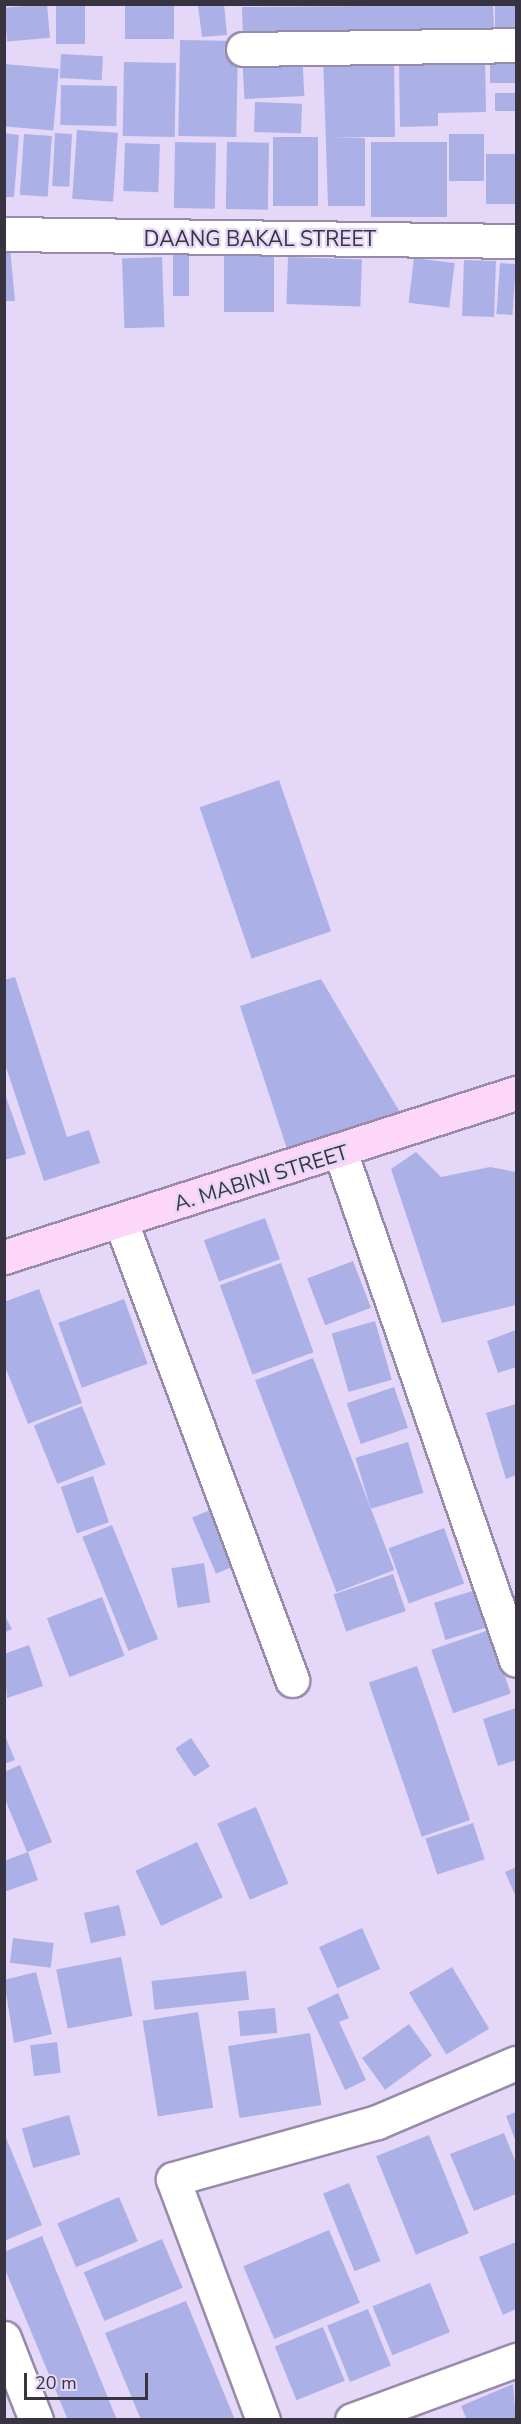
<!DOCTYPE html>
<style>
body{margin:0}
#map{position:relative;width:521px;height:2424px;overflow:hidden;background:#e5d7f8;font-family:"Nunito Sans",sans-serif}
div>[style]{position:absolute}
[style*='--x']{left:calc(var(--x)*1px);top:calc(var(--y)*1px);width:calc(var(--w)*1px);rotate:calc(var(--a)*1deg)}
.building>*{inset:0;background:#abb0e7;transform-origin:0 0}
.roads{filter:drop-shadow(2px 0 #988ba9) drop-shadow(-2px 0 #988ba9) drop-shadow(0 2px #988ba9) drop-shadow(0 -2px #988ba9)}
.minor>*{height:33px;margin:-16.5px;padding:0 16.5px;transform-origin:16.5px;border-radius:16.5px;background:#fff}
.tertiary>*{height:33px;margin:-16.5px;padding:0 16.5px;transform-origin:16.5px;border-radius:16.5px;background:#fff}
.primary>*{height:33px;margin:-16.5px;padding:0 16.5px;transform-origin:16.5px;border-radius:16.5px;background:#fdd7fa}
span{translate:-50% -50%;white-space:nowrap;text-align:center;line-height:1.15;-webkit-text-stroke:4.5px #e5d7f8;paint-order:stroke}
.street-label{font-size:21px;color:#383340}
.frame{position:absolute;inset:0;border:6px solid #383340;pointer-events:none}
.scale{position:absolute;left:24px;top:2373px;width:124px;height:27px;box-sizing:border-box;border:3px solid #383340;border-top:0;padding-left:8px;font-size:18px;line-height:21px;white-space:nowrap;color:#383340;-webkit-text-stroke:4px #e5d7f8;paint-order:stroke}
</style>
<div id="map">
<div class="building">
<div style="left:47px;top:4px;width:34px;height:43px;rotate:85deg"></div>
<div style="left:56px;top:4px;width:29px;height:40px"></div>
<div style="left:125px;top:4px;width:49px;height:35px"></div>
<div style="clip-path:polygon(183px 4px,224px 4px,227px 35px,202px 37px,198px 6px)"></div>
<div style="left:495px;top:4px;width:21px;height:24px"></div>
<div style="clip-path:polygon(493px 5px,494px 28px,243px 38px,242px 7px)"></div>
<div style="left:180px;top:40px;width:58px;height:96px;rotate:1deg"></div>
<div style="left:302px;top:51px;width:45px;height:60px;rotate:87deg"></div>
<div style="left:61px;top:54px;width:42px;height:24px;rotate:3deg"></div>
<div style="left:490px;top:55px;width:26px;height:28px"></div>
<div style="clip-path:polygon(323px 56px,394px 56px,395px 137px,332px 137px,365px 138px,365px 206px,328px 206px)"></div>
<div style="clip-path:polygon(485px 57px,486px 112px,438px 113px,438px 126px,400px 127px,399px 60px)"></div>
<div style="left:124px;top:62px;width:52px;height:74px;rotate:1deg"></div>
<div style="left:4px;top:64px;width:55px;height:62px;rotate:5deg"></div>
<div style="left:61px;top:85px;width:56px;height:40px;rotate:1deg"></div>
<div style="left:516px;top:93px;width:18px;height:21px;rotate:90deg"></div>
<div style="left:255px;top:102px;width:47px;height:30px;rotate:2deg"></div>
<div style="left:77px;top:130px;width:41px;height:69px;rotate:4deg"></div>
<div style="clip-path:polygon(4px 133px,19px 135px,14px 197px,4px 197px)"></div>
<div style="left:55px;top:133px;width:17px;height:53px;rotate:3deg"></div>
<div style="left:24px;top:134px;width:28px;height:61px;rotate:4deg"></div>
<div style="left:449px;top:134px;width:35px;height:47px"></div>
<div style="left:273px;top:137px;width:45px;height:69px"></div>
<div style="left:175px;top:142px;width:41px;height:66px;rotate:1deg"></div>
<div style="left:227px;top:142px;width:42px;height:67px;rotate:1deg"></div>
<div style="left:371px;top:142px;width:76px;height:75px"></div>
<div style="left:125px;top:143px;width:35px;height:48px;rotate:2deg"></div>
<div style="left:486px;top:154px;width:30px;height:50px"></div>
<div style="left:173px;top:244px;width:16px;height:52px"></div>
<div style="clip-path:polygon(4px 248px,10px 248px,15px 301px,4px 301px)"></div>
<div style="left:224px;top:253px;width:50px;height:59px"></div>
<div style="left:162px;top:257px;width:70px;height:40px;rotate:88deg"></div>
<div style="left:288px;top:257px;width:74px;height:47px;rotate:2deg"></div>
<div style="left:414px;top:258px;width:41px;height:45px;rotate:7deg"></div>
<div style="left:464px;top:260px;width:32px;height:56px;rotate:2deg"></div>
<div style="left:500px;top:263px;width:16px;height:51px;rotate:4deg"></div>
<div style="left:279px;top:780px;width:160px;height:84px;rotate:71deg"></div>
<div style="clip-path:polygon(15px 977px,67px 1137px,89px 1130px,100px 1163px,44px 1181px,4px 1061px,4px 980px)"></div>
<div style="clip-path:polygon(321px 979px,401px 1114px,288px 1152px,240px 1006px)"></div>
<div style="clip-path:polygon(4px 1091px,26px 1154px,4px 1160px)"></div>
<div style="clip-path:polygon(416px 1152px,441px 1177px,490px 1167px,516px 1172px,516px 1305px,442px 1323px,391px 1169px)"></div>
<div style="left:265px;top:1218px;width:44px;height:65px;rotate:70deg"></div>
<div style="left:353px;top:1261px;width:50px;height:49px;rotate:69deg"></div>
<div style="left:281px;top:1263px;width:95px;height:65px;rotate:70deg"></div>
<div style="clip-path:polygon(39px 1289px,82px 1403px,28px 1424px,4px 1364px,4px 1302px)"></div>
<div style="left:124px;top:1299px;width:69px;height:70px;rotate:70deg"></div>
<div style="left:375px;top:1321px;width:61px;height:45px;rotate:74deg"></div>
<div style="clip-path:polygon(516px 1330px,516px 1367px,498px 1373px,487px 1341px)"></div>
<div style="left:313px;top:1358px;width:227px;height:62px;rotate:69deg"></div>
<div style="left:394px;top:1387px;width:43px;height:50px;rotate:71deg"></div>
<div style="clip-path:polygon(516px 1404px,516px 1475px,506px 1479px,486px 1413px)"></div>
<div style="left:82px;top:1406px;width:63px;height:52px;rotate:68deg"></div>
<div style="left:408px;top:1442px;width:53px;height:55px;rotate:73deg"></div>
<div style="left:93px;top:1476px;width:49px;height:34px;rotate:71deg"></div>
<div style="left:217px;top:1507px;width:61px;height:27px;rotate:67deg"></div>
<div style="left:112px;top:1525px;width:123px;height:32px;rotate:68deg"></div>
<div style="left:444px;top:1528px;width:59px;height:59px;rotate:70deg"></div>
<div style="left:204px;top:1563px;width:40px;height:33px;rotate:81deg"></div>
<div style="left:393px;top:1574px;width:39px;height:63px;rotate:71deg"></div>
<div style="left:479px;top:1589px;width:39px;height:47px;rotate:73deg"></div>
<div style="left:102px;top:1597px;width:63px;height:59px;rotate:69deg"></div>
<div style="clip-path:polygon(4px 1614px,12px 1629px,4px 1633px)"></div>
<div style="left:489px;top:1630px;width:67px;height:61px;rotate:71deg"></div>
<div style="clip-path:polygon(29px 1645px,43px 1686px,7px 1698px,4px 1654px)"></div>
<div style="left:417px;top:1666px;width:163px;height:51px;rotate:71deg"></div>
<div style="clip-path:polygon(516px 1708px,516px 1760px,498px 1766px,483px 1719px)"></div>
<div style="clip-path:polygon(4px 1733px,15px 1760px,4px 1764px)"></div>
<div style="left:191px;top:1738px;width:34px;height:19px;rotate:56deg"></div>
<div style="clip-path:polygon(20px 1765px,52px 1842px,27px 1852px,4px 1797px,4px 1772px)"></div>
<div style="left:256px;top:1807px;width:83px;height:42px;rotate:67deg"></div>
<div style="left:473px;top:1823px;width:38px;height:50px;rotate:72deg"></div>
<div style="left:197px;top:1842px;width:61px;height:68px;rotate:65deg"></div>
<div style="clip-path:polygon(28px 1852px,38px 1880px,4px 1892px,4px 1861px)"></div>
<div style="clip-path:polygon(516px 1867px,516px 1897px,505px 1872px)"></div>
<div style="left:119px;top:1905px;width:31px;height:36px;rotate:77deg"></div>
<div style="left:362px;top:1928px;width:45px;height:47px;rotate:66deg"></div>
<div style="left:13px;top:1938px;width:41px;height:25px;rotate:7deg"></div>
<div style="left:121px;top:1957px;width:60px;height:66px;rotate:79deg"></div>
<div style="left:452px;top:1967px;width:72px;height:50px;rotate:59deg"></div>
<div style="left:246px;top:1971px;width:29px;height:95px;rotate:84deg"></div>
<div style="clip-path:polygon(36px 1972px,52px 2034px,14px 2043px,4px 1980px)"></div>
<div style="clip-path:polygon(338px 1993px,349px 2018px,339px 2022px,366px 2080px,345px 2090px,307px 2008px)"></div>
<div style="left:275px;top:2008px;width:25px;height:37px;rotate:85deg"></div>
<div style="left:198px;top:2012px;width:97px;height:56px;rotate:81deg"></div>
<div style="left:409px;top:2024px;width:39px;height:58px;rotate:54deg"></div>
<div style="left:310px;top:2033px;width:73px;height:83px;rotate:81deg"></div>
<div style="left:57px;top:2042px;width:31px;height:27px;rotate:83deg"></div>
<div style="clip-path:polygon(516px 2112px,516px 2142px,506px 2116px)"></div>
<div style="left:69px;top:2115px;width:41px;height:49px;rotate:74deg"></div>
<div style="clip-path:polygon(4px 2133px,42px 2225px,4px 2241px)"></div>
<div style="clip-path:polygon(504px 2133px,516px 2163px,516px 2194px,474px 2211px,450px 2154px)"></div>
<div style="left:429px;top:2135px;width:106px;height:57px;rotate:68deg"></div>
<div style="left:349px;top:2183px;width:84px;height:28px;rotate:68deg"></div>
<div style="left:119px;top:2197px;width:48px;height:67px;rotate:67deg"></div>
<div style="left:329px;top:2230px;width:79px;height:93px;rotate:67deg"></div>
<div style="clip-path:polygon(42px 2236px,117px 2420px,68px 2420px,4px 2267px,4px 2252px)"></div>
<div style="left:162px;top:2239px;width:53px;height:85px;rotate:67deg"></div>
<div style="clip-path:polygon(516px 2242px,516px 2309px,503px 2315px,479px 2257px)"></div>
<div style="left:430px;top:2283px;width:53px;height:62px;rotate:68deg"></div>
<div style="clip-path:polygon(186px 2301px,235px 2420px,141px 2420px,105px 2333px)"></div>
<div style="left:368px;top:2309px;width:61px;height:44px;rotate:68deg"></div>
<div style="left:323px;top:2327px;width:58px;height:52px;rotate:68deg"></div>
<div style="clip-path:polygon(513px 2384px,516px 2420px,467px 2420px,461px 2406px)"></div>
</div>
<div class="roads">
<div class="minor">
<div style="--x:243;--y:49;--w:273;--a:-0.8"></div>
<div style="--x:341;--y:1154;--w:535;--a:70.92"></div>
<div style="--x:121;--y:1222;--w:489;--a:69.5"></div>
<div style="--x:4;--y:2338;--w:88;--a:68.7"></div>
<div style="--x:263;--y:2420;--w:257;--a:-110.5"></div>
<div style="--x:173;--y:2179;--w:212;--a:-15.6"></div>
<div style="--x:377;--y:2122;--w:151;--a:-23"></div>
<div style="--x:352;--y:2420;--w:175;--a:-20.1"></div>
</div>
<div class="tertiary">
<div style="--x:4;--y:234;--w:512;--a:0.78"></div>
</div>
<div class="primary">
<div style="--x:4;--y:1257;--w:538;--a:-17.76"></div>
</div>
</div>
<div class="street-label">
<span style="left:260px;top:239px">DAANG BAKAL STREET</span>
<span style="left:261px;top:1178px;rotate:-17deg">A. MABINI STREET</span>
</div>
<div class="frame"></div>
<div class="scale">20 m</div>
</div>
